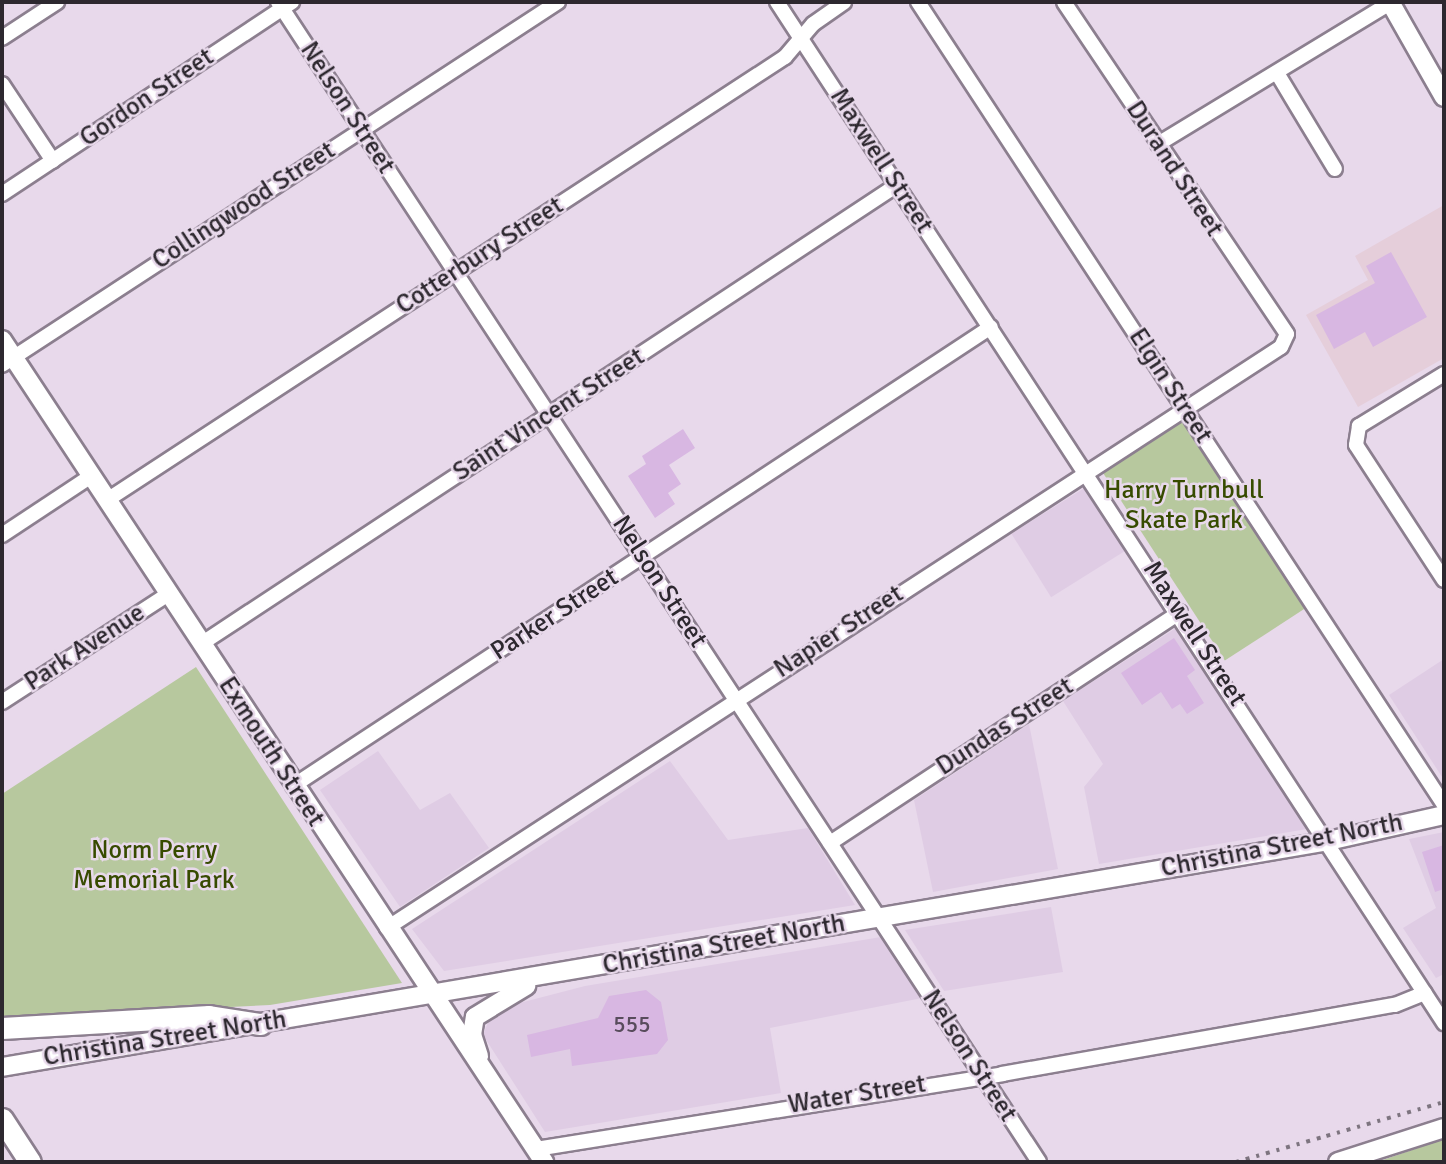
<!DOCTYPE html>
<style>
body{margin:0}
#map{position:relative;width:1446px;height:1164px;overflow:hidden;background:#e8d9eb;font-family:Signika,sans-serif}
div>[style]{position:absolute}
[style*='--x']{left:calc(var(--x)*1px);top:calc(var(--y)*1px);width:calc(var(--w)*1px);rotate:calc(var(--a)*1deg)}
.built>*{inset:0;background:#dfcce4;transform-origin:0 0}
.education>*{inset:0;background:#e5ceda}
.green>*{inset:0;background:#b7c89e;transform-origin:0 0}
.building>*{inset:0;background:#d8b7e2}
.roads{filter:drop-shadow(2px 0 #8c7f8f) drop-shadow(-2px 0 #8c7f8f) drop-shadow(0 2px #8c7f8f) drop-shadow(0 -2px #8c7f8f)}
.minor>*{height:14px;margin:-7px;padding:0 7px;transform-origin:7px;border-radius:7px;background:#fff}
.major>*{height:18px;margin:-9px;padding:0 9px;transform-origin:9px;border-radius:9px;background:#fff}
.highway>*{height:21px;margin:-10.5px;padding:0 10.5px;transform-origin:10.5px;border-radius:10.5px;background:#fff}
.rail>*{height:3.5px;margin-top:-1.75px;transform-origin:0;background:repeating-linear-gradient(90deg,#7d747f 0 3.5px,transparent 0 10.5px)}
span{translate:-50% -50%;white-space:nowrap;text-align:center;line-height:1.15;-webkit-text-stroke:5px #e8d9eb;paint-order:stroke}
.number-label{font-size:23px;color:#584c5c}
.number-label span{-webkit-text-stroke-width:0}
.street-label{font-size:26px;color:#2d282f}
.park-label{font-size:26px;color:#374b00}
.frame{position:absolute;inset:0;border:4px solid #2d282f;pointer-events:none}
</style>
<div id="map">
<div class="built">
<div style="left:1086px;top:487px;width:75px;height:88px;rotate:58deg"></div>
<div style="clip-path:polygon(1179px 626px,1307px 829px,1099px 864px,1084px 787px,1103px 764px,1063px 701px)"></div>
<div style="clip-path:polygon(1444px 659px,1444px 780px,1389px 695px)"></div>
<div style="clip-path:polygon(1029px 724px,1058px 869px,933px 892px,914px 800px)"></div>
<div style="clip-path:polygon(378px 751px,420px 810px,450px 793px,489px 848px,400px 907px,320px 790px)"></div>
<div style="clip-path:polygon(670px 761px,728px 840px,808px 828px,855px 905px,444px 971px,412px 929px)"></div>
<div style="clip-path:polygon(1444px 832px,1444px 974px,1436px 978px,1403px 928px,1436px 908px,1409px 839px)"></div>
<div style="clip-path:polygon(1051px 907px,1063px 972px,944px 991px,905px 930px)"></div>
<div style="clip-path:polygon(887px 936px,922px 998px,770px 1028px,781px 1093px,545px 1132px,483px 1035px,493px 1010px,585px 986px)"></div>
</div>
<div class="education">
<div style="clip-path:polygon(1444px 205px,1444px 358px,1358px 407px,1306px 315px,1368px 280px,1355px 256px)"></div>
</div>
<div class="green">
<div style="left:1184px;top:414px;width:229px;height:100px;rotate:57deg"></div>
<div style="clip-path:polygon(196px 667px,402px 983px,270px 1005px,2px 1018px,2px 794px)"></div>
<div style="clip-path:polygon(1444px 1139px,1444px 1162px,1377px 1162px)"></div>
</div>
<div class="building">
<div style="clip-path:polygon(1391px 252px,1427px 317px,1373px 347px,1365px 332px,1334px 349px,1316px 315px,1375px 283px,1366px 266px)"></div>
<div style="clip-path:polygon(683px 429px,695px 448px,669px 465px,681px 484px,668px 493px,675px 504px,655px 518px,628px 476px,646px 464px,642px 456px)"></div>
<div style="clip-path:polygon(1174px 638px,1195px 670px,1187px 676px,1204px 703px,1187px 714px,1180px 704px,1172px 709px,1161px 692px,1142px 705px,1121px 673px)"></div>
<div style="clip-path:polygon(1444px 845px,1444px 889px,1435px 892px,1422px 852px)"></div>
<div style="clip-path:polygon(646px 990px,661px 1002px,668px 1040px,657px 1054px,572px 1066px,570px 1049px,531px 1057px,527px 1035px,598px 1018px,609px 996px)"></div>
</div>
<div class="roads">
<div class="minor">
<div style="--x:278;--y:2;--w:1387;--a:56.73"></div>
<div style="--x:777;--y:2;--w:1220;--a:56.84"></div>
<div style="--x:918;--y:2;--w:960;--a:56.77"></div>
<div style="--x:2;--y:38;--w:66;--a:-33.2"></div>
<div style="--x:1277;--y:73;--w:112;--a:58.9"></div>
<div style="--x:2;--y:84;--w:92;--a:56.5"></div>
<div style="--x:1158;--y:144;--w:274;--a:-31.3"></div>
<div style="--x:2;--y:194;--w:348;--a:-33.5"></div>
<div style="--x:2;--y:365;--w:664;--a:-33.14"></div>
<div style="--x:1444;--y:374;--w:100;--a:148.5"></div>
<div style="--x:1359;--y:426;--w:19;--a:99"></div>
<div style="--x:1356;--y:445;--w:161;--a:56.9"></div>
<div style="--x:107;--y:500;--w:810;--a:-33.16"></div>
<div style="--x:785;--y:57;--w:43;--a:-49.7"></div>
<div style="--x:813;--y:24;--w:38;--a:-35"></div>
<div style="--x:2;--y:535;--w:107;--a:-33.5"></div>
<div style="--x:201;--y:644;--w:834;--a:-33.4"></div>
<div style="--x:2;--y:702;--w:198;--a:-33"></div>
<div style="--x:293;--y:786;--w:835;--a:-33.33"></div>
<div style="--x:830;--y:843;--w:419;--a:-33.4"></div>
<div style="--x:387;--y:928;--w:1066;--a:-33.02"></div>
<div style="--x:1281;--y:347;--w:14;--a:-65"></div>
<div style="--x:1287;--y:334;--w:400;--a:-123.9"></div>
<div style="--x:536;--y:1149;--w:472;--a:-9.1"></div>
<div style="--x:1002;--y:1074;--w:399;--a:-10"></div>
<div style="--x:1395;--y:1005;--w:32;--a:-22"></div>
</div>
<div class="major">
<div style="--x:1390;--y:2;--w:109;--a:60.4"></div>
<div style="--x:2;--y:340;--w:985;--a:56.6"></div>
<div style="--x:479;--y:1056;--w:22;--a:-108"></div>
<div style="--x:472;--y:1035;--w:18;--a:-81"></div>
<div style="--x:475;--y:1017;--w:60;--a:-31.3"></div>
<div style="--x:2;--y:1067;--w:1345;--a:-9.67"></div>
<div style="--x:1328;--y:841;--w:119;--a:-12.6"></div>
<div style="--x:1338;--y:1162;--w:111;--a:-17.8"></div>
</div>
<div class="highway">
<div style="--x:2;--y:1028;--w:207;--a:-3.3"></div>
<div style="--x:209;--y:1016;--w:52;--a:8.9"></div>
<div style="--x:2;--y:1119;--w:51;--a:56.9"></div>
</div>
</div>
<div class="rail">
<div style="--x:1236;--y:1162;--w:216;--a:-16.1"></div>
</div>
<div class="number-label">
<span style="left:632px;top:1025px">555</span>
</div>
<div class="street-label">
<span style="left:147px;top:98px;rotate:-34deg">Gordon Street</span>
<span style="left:347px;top:108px;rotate:57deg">Nelson Street</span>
<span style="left:881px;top:161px;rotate:57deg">Maxwell Street</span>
<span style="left:1174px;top:169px;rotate:57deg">Durand Street</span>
<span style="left:244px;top:206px;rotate:-33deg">Collingwood Street</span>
<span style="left:480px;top:256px;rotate:-33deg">Cotterbury Street</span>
<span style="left:1170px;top:386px;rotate:57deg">Elgin Street</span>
<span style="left:549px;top:415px;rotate:-33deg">Saint Vincent Street</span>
<span style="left:659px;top:582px;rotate:57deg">Nelson Street</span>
<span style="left:555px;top:615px;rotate:-33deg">Parker Street</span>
<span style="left:839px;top:632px;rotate:-33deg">Napier Street</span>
<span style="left:1194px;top:634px;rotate:57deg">Maxwell Street</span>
<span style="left:85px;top:648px;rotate:-33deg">Park Avenue</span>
<span style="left:1005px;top:727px;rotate:-33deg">Dundas Street</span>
<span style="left:271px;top:752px;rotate:57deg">Exmouth Street</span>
<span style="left:1282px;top:846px;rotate:-11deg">Christina Street North</span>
<span style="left:724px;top:945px;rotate:-10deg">Christina Street North</span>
<span style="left:165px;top:1039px;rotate:-9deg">Christina Street North</span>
<span style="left:969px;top:1056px;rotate:57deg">Nelson Street</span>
<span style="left:857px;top:1095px;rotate:-9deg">Water Street</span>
</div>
<div class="park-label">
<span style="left:1184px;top:506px">Harry Turnbull<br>Skate Park</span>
<span style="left:154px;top:866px">Norm Perry<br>Memorial Park</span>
</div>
<div class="frame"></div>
</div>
